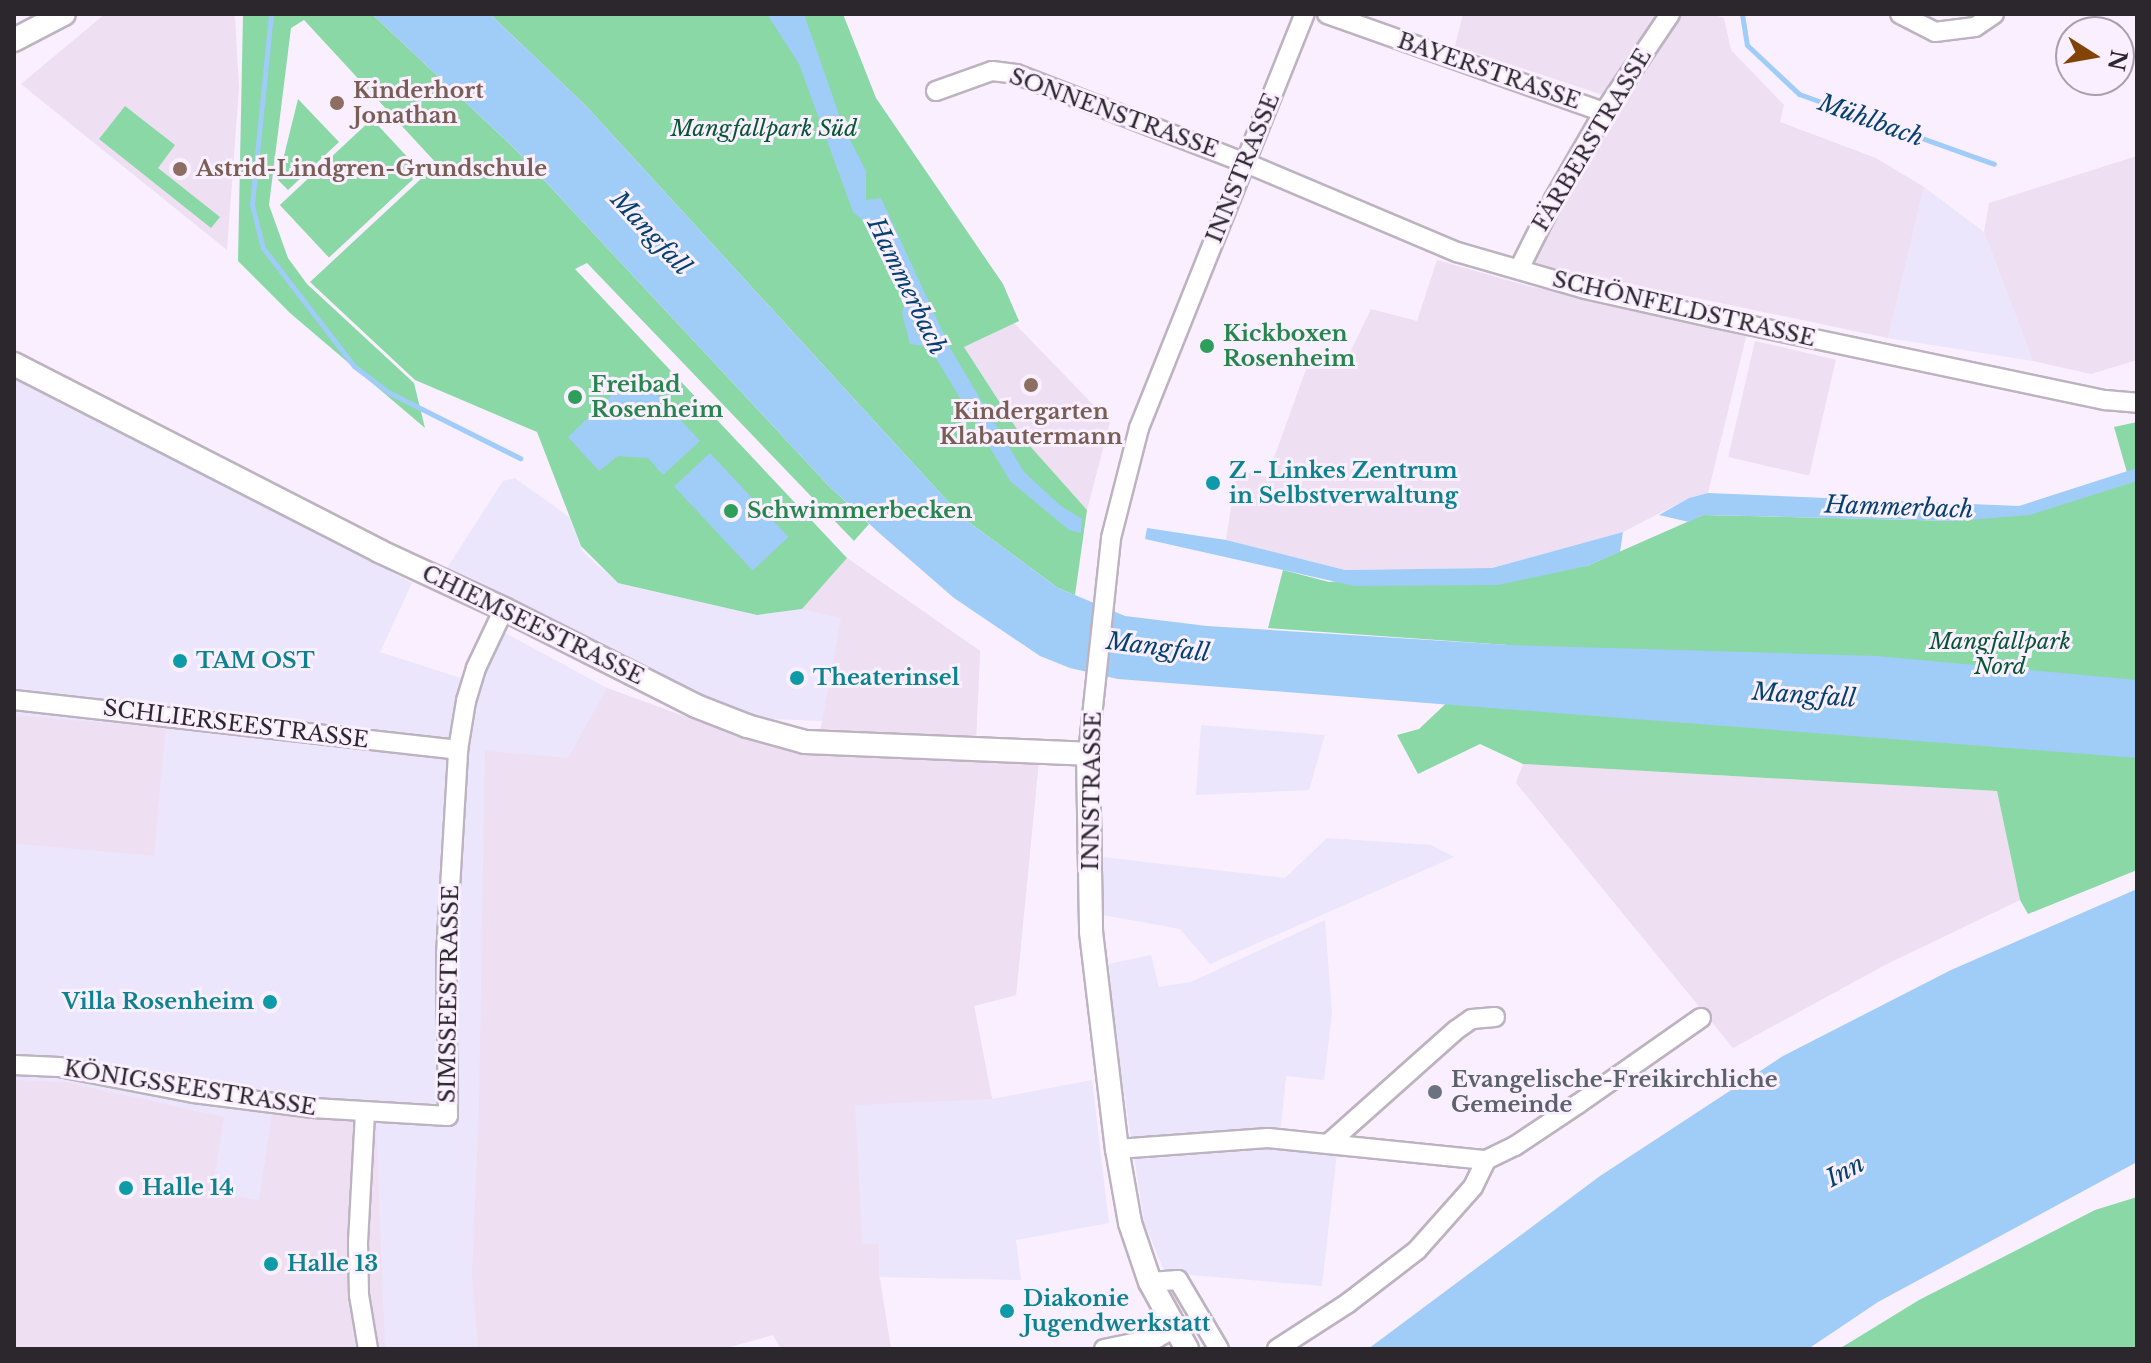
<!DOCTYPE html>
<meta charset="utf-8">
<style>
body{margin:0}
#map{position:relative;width:2151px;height:1363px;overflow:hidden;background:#faeffe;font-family:"Libre Baskerville",serif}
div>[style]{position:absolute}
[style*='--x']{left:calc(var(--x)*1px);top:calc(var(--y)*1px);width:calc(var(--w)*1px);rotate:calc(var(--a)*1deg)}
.commercial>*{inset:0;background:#ebe6fc}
.built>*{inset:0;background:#eedff3;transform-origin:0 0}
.green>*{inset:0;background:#89d8a6;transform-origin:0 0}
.water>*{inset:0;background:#a0ccf8;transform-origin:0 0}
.stream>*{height:5px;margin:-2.5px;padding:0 2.5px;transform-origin:2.5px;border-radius:2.5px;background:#a0ccf8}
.roads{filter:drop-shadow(2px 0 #bdb3c0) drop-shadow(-2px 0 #bdb3c0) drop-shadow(0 2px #bdb3c0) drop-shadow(0 -2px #bdb3c0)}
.minor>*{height:18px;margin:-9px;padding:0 9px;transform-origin:9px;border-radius:9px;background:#fff}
.major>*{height:22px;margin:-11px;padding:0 11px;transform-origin:11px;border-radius:11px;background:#fff}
.dots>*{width:22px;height:22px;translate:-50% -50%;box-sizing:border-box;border:4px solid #faeffe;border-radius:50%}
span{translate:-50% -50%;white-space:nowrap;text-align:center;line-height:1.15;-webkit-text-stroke:6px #faeffe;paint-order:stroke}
.street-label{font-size:22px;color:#2b272c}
.education-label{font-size:22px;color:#785e54;font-weight:700}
.left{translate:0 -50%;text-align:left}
.park-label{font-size:22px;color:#065631;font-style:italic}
.leisure-label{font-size:22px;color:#27864d;font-weight:700}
.culture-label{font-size:22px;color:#0d838f;font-weight:700}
.right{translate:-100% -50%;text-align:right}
.worship-label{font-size:22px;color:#5b616d;font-weight:700}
.water-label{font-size:24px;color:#05416e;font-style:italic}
.frame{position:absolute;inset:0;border:16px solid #2b272c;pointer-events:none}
.north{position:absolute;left:2055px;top:16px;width:80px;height:80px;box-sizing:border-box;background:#faeffe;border:2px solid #a79faa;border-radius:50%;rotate:101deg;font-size:22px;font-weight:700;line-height:32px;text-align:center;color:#2b272c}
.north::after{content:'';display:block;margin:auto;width:28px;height:36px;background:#824306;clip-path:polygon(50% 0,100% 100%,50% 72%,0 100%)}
</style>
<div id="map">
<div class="commercial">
<div style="clip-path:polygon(1924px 187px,1984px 232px,2033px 361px,1888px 338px)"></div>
<div style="clip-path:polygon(14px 375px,412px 583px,380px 652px,454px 676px,472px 681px,496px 628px,607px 688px,744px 738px,817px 750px,822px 721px,750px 718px,447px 568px,503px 481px,515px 478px,569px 517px,583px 552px,618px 583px,757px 615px,802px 609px,847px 558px,980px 651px,976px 740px,1039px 760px,1016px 995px,974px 1006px,992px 1099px,1092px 1080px,1109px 1223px,1016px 1240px,1021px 1280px,880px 1277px,891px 1349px,781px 1349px,773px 1335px,722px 1349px,14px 1349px)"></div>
<div style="clip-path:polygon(1201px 725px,1325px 735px,1309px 790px,1196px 795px)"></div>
<div style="clip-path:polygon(1327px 838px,1431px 845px,1454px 857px,1210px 964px,1180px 929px,1103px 915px,1102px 857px,1285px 878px)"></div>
<div style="clip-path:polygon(1325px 920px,1332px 1014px,1324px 1080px,1286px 1076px,1279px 1146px,1337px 1153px,1322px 1286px,1165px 1273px,1144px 1222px,1113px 1021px,1109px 964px,1151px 955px,1159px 987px,1191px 982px)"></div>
</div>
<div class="built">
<div style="clip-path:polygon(105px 14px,232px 14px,235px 17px,239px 88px,227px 250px,21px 84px)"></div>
<div style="clip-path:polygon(1463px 14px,1657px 14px,1603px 95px,1455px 46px)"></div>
<div style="clip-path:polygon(1678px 14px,1711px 14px,1724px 18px,1731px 50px,1784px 105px,1780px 122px,1876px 158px,1924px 187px,1888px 338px,1525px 262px)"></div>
<div style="clip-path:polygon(2137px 156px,2137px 360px,2091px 374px,2033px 361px,1984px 232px,1989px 203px)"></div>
<div style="clip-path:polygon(1437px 260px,1521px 284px,1747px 333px,1708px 493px,1689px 498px,1623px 532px,1492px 568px,1345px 570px,1226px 540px,1237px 470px,1267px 477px,1309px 361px,1342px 369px,1371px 309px,1417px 321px)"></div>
<div style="clip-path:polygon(1014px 323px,1110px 422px,1087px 510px,1022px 437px,964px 347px)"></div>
<div style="left:1755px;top:341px;width:83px;height:119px;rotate:13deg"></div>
<div style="clip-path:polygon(847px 558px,980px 651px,976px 740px,1039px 760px,1016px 995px,974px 1006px,992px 1099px,855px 1105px,862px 1244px,879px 1244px,879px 1277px,891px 1349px,781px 1349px,773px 1335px,722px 1349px,478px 1349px,472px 1274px,479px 1108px,485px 751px,568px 758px,607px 688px,744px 738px,817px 750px,841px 618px,802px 609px)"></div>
<div style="left:14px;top:715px;width:152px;height:128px;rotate:5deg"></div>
<div style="clip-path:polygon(1523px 764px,1997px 791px,2020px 900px,1885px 965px,1733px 1048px,1516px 783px)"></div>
<div style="clip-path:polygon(14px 1080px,65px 1082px,224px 1117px,212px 1192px,259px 1200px,272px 1114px,376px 1125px,385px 1349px,14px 1349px)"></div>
</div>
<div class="green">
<div style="clip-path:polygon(243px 14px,372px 14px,515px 149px,827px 484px,869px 524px,854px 541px,587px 263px,575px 269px,847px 558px,802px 609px,757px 615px,618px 583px,581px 546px,537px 432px,415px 380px,310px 282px,437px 164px,304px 20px,291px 28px,269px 205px,288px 258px,307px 284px,414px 383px,425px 428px,290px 313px,238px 261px)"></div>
<div style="clip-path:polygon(490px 14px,843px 14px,876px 98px,1003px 284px,1019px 321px,964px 347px,1022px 437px,1087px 510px,1075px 595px,1058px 588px,963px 518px,586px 106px)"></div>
<div style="clip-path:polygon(298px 99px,339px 142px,288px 190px,278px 180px)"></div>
<div style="clip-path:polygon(125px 106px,175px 145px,158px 168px,220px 217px,211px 228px,99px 139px)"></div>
<div style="left:372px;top:119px;width:72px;height:126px;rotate:47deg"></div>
<div style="clip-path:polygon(2137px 422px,2137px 870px,2028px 914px,2020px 900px,1997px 791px,1523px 764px,1480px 744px,1418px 774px,1397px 735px,1419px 729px,1508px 645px,1268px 628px,1283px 570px,1329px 582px,1587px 566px,1703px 515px,1956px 521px,2100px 491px,2130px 483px,2114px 427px)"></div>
<div style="clip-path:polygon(2137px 1197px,2137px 1349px,1839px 1349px,1919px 1300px,2095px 1210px)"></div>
</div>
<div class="water">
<div style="clip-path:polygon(372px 14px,490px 14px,586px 106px,963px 518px,1058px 588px,1075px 595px,1125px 616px,1207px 626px,1509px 645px,1877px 656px,2137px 680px,2137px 758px,1118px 679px,1070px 668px,1040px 656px,954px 598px,878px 532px,827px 484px,515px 149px)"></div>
<div style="clip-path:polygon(767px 14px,804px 14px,843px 126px,866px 171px,866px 200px,881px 198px,950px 348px,1024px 472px,1061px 506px,1082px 519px,1081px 533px,1069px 530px,1010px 481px,933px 353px,927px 346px,910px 344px,902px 313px,905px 302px,874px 229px,853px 212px,799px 64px)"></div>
<div style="clip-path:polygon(636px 372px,700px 441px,663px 475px,648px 458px,618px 456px,599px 471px,568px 437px)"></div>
<div style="left:710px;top:453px;width:115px;height:49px;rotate:47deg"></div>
<div style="clip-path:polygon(2137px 468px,2137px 481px,2030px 515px,1956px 521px,1703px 515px,1689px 522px,1659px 515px,1689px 498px,1708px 493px,2019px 506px)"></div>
<div style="clip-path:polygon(1147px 528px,1226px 540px,1345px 570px,1492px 568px,1623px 532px,1620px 552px,1587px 566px,1498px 585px,1354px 586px,1145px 539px)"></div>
<div style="clip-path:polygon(2137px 889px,2137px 1162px,1878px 1302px,1808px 1349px,1368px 1349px,1600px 1176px,1783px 1056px,1951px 970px)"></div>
</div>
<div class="stream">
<div style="--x:271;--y:14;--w:192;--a:95.7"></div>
<div style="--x:252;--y:205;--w:44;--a:75.7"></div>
<div style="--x:263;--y:248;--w:149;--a:52.4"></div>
<div style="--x:354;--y:366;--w:43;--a:37.4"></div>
<div style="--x:388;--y:392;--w:148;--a:26.6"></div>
<div style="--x:1742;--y:14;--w:31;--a:81"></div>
<div style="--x:1747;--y:45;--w:71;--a:43.3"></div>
<div style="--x:1799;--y:94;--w:207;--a:19.7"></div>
</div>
<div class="roads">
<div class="minor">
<div style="--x:1327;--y:14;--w:294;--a:19.5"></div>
<div style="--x:1900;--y:14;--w:39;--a:27"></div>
<div style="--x:1935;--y:32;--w:40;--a:-7.1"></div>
<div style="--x:1975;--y:27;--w:23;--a:-34"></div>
<div style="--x:936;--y:91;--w:59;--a:-19.7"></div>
<div style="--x:992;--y:71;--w:24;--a:7"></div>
<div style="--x:1016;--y:74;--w:247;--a:21.2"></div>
<div style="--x:1246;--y:163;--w:229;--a:22.9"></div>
<div style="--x:1457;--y:252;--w:133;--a:16.1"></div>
<div style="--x:1585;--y:289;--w:133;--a:12.6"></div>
<div style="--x:1715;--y:318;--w:399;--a:11.9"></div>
<div style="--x:2105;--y:400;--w:32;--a:5"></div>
<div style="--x:1519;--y:269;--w:78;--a:-63.4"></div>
<div style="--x:1554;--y:199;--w:100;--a:-60.1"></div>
<div style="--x:1604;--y:112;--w:118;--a:-56"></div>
<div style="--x:14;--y:700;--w:447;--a:6.4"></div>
<div style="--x:1088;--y:754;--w:217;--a:-83.9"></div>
<div style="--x:1111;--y:538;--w:114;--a:-75.7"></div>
<div style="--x:1139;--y:428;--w:446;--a:-68.2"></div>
<div style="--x:14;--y:1065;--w:45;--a:2.5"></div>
<div style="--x:59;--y:1067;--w:137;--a:10.9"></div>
<div style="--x:194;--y:1093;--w:120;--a:7.2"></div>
<div style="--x:313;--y:1108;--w:135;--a:3.4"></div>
<div style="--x:448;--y:1116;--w:161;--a:-90.7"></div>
<div style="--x:446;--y:955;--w:205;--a:-86.6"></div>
<div style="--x:458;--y:750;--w:50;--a:-80.7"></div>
<div style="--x:466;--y:701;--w:34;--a:-73"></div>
<div style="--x:476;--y:668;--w:65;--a:-64.6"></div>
<div style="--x:365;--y:1113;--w:130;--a:93.1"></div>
<div style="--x:358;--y:1243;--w:52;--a:88.9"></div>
<div style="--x:359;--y:1295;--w:55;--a:80.5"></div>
<div style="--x:1328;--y:1144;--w:171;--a:-41.7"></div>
<div style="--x:1456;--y:1030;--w:19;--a:-35"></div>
<div style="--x:1472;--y:1019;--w:23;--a:-5"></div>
<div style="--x:1117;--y:1149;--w:151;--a:-4.2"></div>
<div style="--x:1268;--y:1138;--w:219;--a:5.8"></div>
<div style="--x:1150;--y:1282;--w:28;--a:-4"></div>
<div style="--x:1178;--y:1280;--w:80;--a:59.3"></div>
<div style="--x:1104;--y:1349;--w:54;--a:-11.7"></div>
<div style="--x:1157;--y:1338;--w:20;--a:-30"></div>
<div style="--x:1277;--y:1349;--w:85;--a:-32.9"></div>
<div style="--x:1348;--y:1303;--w:87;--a:-37.5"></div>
<div style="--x:1417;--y:1250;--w:84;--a:-48.4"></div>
<div style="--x:1473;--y:1187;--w:30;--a:-64"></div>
<div style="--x:1486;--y:1160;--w:32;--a:-26"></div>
<div style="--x:1515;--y:1146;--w:76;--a:-33.7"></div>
<div style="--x:1578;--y:1104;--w:150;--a:-35"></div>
</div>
<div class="major">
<div style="--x:14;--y:40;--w:56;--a:-27.5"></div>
<div style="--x:14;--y:364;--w:410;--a:27.1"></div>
<div style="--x:379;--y:551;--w:138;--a:24.9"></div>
<div style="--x:504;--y:609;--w:215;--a:26.8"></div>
<div style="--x:696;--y:706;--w:55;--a:21.4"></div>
<div style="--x:747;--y:726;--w:60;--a:15.4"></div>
<div style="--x:805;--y:742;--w:283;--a:2.4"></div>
<div style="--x:1088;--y:754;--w:178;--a:89"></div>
<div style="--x:1091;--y:932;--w:219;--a:83.2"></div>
<div style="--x:1117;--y:1149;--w:75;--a:80"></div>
<div style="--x:1130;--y:1223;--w:62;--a:71.3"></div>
<div style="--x:1150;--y:1282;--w:77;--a:61.1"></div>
</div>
</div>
<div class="dots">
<div style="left:337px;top:103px;background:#8d6e63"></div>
<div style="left:180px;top:169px;background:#8d6e63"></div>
<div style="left:1207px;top:346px;background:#2e9e5b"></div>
<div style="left:1031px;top:385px;background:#8d6e63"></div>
<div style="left:575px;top:397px;background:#2e9e5b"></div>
<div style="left:1213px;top:483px;background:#0f9aa8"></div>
<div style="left:731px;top:511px;background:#2e9e5b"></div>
<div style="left:180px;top:661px;background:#0f9aa8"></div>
<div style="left:797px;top:678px;background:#0f9aa8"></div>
<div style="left:270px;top:1002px;background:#0f9aa8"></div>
<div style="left:1435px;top:1092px;background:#6b7280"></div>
<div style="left:126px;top:1188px;background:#0f9aa8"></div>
<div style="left:271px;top:1264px;background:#0f9aa8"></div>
<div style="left:1007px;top:1311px;background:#0f9aa8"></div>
</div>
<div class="street-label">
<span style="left:1489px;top:71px;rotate:19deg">BAYERSTRASSE</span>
<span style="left:1114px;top:113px;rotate:20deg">SONNENSTRASSE</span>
<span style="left:1592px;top:140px;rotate:-59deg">FÄRBERSTRASSE</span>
<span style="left:1243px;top:168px;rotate:-68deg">INNSTRASSE</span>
<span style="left:1684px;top:309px;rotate:13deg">SCHÖNFELDSTRASSE</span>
<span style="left:533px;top:625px;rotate:26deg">CHIEMSEESTRASSE</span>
<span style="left:236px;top:724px;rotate:7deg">SCHLIERSEESTRASSE</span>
<span style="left:1092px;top:791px;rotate:-89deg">INNSTRASSE</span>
<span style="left:449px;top:994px;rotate:-89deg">SIMSSEESTRASSE</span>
<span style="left:190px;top:1088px;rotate:9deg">KÖNIGSSEESTRASSE</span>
</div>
<div class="education-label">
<span class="left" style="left:353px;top:103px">Kinderhort<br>Jonathan</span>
<span class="left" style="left:196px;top:169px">Astrid-Lindgren-Grundschule</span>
<span style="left:1031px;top:424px">Kindergarten<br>Klabautermann</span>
</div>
<div class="park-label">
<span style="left:764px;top:129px">Mangfallpark Süd</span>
<span style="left:2000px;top:654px">Mangfallpark<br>Nord</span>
</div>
<div class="leisure-label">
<span class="left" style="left:1223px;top:346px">Kickboxen<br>Rosenheim</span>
<span class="left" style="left:591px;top:397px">Freibad<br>Rosenheim</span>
<span class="left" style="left:747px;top:511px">Schwimmerbecken</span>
</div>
<div class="culture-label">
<span class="left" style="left:1229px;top:483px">Z - Linkes Zentrum<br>in Selbstverwaltung</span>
<span class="left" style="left:196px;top:661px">TAM OST</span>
<span class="left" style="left:813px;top:678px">Theaterinsel</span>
<span class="right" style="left:254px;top:1002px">Villa Rosenheim</span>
<span class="left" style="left:142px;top:1188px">Halle 14</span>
<span class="left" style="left:287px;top:1264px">Halle 13</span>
<span class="left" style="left:1023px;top:1311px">Diakonie<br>Jugendwerkstatt</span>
</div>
<div class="worship-label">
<span class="left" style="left:1451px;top:1092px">Evangelische-Freikirchliche<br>Gemeinde</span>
</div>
<div class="water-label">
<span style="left:1871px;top:120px;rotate:20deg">Mühlbach</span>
<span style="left:651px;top:233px;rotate:47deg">Mangfall</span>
<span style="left:907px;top:286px;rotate:64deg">Hammerbach</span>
<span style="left:1899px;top:507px;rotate:2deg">Hammerbach</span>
<span style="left:1158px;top:647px;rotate:7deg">Mangfall</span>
<span style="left:1804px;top:695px;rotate:4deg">Mangfall</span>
<span style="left:1845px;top:1171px;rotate:-28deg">Inn</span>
</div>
<div class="frame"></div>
<div class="north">N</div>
</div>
